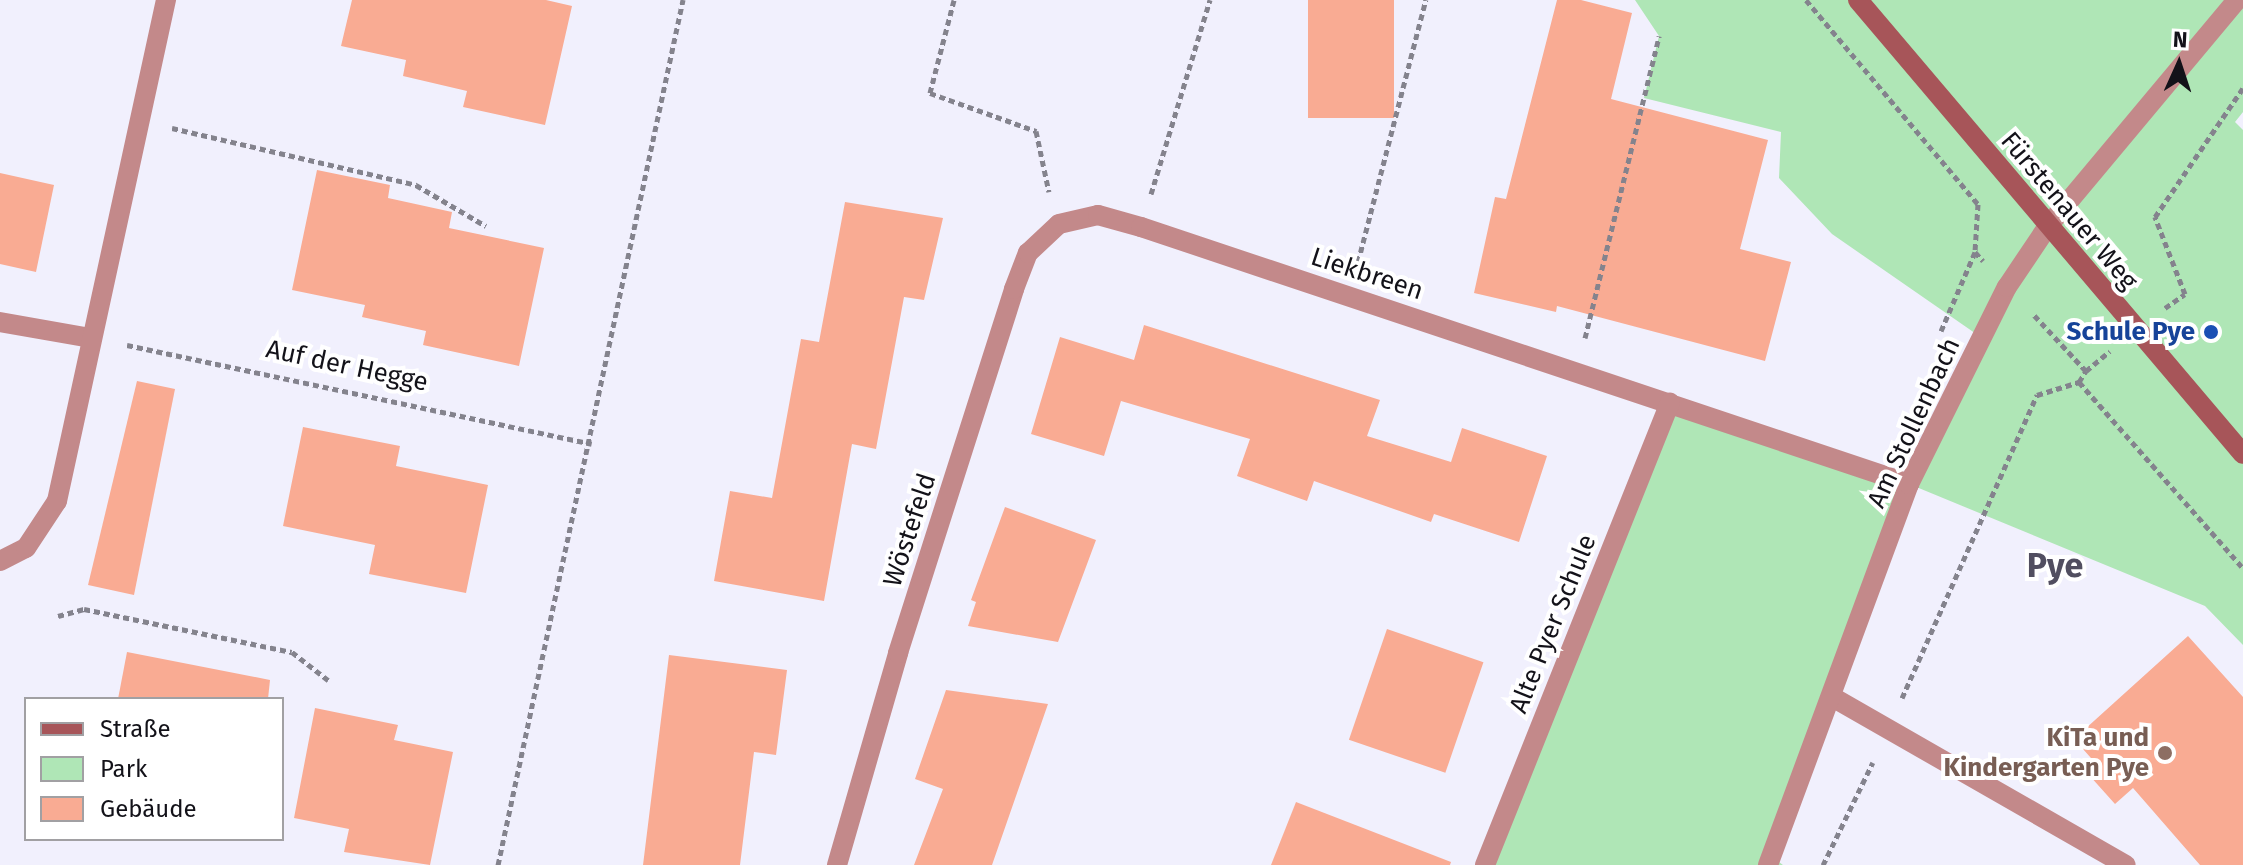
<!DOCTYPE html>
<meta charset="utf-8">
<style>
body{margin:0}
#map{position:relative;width:2243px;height:865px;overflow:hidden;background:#f1f0fd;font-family:"Fira Sans",sans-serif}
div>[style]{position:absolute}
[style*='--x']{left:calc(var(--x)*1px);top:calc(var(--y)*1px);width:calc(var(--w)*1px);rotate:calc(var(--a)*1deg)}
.green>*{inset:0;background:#afe6b6}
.building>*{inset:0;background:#f9ab93;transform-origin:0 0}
.path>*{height:5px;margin-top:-2.5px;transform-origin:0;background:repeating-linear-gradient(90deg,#84838d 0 6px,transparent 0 10px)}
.lane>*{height:20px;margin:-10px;padding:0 10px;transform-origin:10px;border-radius:10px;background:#c3898a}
.street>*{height:20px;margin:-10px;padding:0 10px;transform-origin:10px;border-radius:10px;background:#c3898a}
.secondary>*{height:20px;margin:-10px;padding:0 10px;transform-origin:10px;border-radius:10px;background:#a75559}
.dots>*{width:22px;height:22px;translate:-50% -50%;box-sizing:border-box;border:4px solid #fff;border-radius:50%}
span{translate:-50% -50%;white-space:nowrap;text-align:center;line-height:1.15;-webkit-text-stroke:8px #fff;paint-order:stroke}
.street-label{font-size:26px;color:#131219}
.transit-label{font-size:26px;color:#164399;font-weight:700}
.right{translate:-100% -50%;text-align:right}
.education-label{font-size:26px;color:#785e54;font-weight:700}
.district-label{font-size:34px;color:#514e60;font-weight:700}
.legend{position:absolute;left:24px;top:697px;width:260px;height:144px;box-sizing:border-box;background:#fff;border:2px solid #a1a0a3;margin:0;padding:10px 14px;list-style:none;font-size:24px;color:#131219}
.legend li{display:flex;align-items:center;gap:16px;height:40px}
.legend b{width:40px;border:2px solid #a1a0a3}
.north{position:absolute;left:2139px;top:24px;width:80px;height:80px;-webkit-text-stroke:6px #fff;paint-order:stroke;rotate:3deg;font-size:22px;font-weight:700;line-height:32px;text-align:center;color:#131219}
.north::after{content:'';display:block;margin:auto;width:28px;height:36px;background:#131219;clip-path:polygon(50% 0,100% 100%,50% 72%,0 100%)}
</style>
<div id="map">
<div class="green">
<div style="clip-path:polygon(1635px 0,2243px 0,2243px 112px,2235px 122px,2243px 130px,2243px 645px,2205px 606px,1909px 484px,1771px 856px,1783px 865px,1485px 865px,1670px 403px,1909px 484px,1982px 338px,1832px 234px,1779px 178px,1781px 132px,1644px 98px,1659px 36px)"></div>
</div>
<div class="building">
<div style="clip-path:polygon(352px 0,546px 0,572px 6px,545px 125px,463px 107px,467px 91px,403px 76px,406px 60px,341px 46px)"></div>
<div style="left:1308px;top:0;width:86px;height:118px"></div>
<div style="clip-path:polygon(1557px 0,1581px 0,1632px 13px,1611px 99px,1768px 140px,1740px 249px,1791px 262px,1765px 361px,1557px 306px,1556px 312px,1474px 293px,1495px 197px,1506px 199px)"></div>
<div style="clip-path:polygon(317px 170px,390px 185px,388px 198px,452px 212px,449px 228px,544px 248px,519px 366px,423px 345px,426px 331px,362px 317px,365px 305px,292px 290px)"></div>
<div style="clip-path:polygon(0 173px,54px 185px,36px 272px,0 264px)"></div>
<div style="clip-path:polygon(845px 202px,943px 218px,924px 300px,904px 297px,876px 449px,852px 444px,824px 601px,714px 581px,730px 491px,772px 498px,801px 339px,819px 342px)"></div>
<div style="clip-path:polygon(1144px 325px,1380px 400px,1367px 436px,1451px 462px,1462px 428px,1547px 456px,1519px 542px,1434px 514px,1431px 522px,1314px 481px,1307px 501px,1237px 476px,1250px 439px,1121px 401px,1104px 456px,1031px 434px,1060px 337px,1134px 360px)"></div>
<div style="clip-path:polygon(137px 381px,175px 389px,134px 595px,88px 585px)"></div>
<div style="clip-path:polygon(303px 427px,400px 446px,396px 466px,488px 485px,466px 593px,369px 574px,375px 545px,283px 526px)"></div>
<div style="clip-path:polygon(1005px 507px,1096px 540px,1058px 642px,968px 626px,976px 602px,971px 600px)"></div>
<div style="left:1387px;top:629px;width:102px;height:117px;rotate:19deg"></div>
<div style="clip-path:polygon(2188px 636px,2243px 697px,2243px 865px,2200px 865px,2133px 788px,2115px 804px,2089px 775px,2099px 767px,2074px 739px)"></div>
<div style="clip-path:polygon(127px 652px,270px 680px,268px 699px,118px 699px)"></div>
<div style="clip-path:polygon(669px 655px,787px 670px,776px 755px,754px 752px,740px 865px,643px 865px)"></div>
<div style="clip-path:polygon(946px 690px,1048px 704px,992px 865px,914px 865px,943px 789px,915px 779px)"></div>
<div style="clip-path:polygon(315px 708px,398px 725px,394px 740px,453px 752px,430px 865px,344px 852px,349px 829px,294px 818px)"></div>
<div style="clip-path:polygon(1296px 802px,1451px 862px,1450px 865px,1271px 865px)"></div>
</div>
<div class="path">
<div style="--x:954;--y:0;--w:96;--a:104.5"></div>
<div style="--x:930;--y:93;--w:113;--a:19.7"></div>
<div style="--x:1036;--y:131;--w:62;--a:78"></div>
<div style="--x:1806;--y:0;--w:267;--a:49.9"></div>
<div style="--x:1978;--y:204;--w:48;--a:93.6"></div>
<div style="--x:1975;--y:252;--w:12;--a:48"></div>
<div style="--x:172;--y:128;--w:251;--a:13.1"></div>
<div style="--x:416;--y:185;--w:81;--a:30.4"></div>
<div style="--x:1151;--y:194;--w:203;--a:-73.1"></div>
<div style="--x:1358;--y:262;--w:271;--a:-75.5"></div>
<div style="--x:2165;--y:308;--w:24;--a:-35"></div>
<div style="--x:2185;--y:294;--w:83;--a:-111.3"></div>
<div style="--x:2155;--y:217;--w:156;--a:-55.7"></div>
<div style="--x:1941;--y:331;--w:86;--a:-66.7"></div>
<div style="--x:1585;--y:338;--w:311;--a:-76.2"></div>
<div style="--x:127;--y:345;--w:475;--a:12"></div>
<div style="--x:2086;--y:371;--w:31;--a:-40"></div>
<div style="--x:2079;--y:382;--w:248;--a:48.6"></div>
<div style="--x:58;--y:616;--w:27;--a:-15"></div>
<div style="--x:84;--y:609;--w:212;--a:11.7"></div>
<div style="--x:292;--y:652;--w:46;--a:37.9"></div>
<div style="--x:1902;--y:698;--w:332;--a:-66"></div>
<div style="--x:2037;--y:395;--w:44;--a:-17.2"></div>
<div style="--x:2079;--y:382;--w:13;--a:-58"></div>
<div style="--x:2086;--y:371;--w:76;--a:-132.9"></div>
<div style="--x:498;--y:865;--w:885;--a:-77.93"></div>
<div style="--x:1823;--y:865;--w:114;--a:-64.1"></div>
</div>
<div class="lane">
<div style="--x:1834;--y:698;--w:336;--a:29.8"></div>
</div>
<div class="street">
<div style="--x:0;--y:322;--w:92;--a:10"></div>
<div style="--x:0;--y:561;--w:29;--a:-27"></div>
<div style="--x:26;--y:548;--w:56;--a:-56.6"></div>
<div style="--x:57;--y:501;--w:513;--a:-77.73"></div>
<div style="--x:837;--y:865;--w:221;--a:-73.9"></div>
<div style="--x:898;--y:653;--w:382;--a:-72.3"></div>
<div style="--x:1014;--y:289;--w:39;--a:-69"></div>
<div style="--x:1028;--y:253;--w:42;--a:-43.1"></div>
<div style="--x:1059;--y:224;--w:40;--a:-13"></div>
<div style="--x:1098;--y:215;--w:45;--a:15.6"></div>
<div style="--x:1141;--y:227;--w:810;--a:18.5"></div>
<div style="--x:1485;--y:865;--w:498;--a:-68.2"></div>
<div style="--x:1768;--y:865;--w:406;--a:-69.7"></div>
<div style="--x:1909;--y:484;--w:220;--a:-63.6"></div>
<div style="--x:2007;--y:287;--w:73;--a:-56.1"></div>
<div style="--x:2048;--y:226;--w:295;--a:-50.1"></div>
</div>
<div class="secondary">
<div style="--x:1858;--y:0;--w:595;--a:49.7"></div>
</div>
<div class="dots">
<div style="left:2211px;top:332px;background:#1a4fb4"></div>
<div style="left:2165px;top:753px;background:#8d6e63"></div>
</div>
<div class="street-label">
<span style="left:2069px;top:211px;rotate:50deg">Fürstenauer Weg</span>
<span style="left:1367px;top:274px;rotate:18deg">Liekbreen</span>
<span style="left:347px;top:366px;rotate:12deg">Auf der Hegge</span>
<span style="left:1914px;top:423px;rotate:-65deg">Am Stollenbach</span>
<span style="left:910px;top:530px;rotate:-72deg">Wöstefeld</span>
<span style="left:1553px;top:624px;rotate:-68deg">Alte Pyer Schule</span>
</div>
<div class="transit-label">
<span class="right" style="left:2195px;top:332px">Schule Pye</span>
</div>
<div class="education-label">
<span class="right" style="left:2149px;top:753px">KiTa und<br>Kindergarten Pye</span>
</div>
<div class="district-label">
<span style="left:2055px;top:566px">Pye</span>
</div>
<ul class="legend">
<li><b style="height:10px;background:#a75559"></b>Straße</li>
<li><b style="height:22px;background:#afe6b6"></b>Park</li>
<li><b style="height:22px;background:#f9ab93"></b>Gebäude</li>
</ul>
<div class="north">N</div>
</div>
